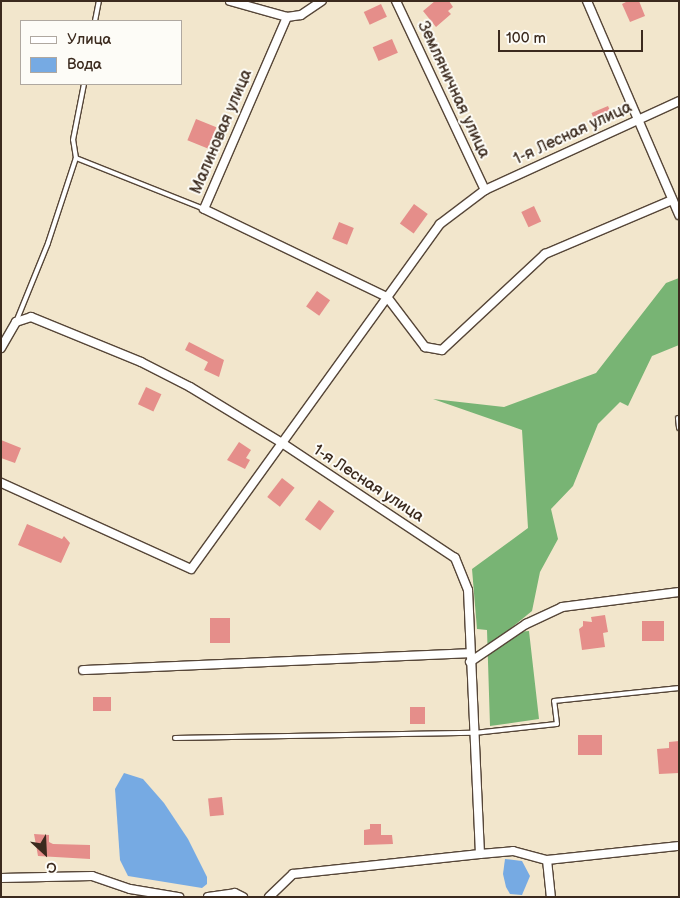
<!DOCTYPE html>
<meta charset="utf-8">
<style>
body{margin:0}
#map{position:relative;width:680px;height:898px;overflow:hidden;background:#f2e6cc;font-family:"Balsamiq Sans",sans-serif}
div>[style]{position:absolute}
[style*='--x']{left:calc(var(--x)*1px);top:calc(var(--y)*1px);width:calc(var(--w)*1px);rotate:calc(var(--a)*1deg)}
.forest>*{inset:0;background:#78b474}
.water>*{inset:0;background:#76aae3}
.building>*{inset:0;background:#e58e8a;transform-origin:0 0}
.roads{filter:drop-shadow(1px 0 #564638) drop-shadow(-1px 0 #564638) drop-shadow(0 1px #564638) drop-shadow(0 -1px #564638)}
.service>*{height:4px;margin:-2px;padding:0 2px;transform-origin:2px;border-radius:2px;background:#fff}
.minor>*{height:8px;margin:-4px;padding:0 4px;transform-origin:4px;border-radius:4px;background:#fff}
span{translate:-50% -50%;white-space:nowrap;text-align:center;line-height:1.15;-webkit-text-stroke:4px #fdfcf7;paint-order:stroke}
.street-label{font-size:16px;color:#3b2a1e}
.frame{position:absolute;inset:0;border:2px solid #3b2a1e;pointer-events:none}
.legend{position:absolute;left:20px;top:20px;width:162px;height:65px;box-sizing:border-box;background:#fdfcf7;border:1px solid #afa8a0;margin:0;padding:6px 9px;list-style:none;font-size:15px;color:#3b2a1e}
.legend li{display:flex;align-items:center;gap:10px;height:25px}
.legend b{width:25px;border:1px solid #afa8a0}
.north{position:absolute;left:20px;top:828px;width:50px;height:50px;-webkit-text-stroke:4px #fdfcf7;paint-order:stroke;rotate:155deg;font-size:14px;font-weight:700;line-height:20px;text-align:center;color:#3b2a1e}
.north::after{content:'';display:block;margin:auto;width:18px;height:22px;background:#3b2a1e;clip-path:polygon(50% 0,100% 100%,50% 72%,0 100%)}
.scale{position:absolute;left:498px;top:30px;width:145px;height:22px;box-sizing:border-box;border:2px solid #3b2a1e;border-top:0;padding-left:6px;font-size:15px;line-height:18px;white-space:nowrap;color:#3b2a1e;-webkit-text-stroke:4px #fdfcf7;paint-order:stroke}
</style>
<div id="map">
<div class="forest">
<div style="clip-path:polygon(679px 278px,679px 345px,652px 356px,628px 406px,620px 402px,598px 424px,573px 486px,551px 509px,558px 539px,540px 572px,532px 611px,505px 633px,529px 631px,539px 719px,490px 726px,487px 630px,477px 629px,472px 569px,528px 528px,522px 430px,433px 399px,504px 407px,596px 373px,666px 283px)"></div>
</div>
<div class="water">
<div style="clip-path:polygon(124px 773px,143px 779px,164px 803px,188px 839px,207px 877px,207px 884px,202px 888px,128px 876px,120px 860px,115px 789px)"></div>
<div style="clip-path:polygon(505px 859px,522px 861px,530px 876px,522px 895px,510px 894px,506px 887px,503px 874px)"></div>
</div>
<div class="building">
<div style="clip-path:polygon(435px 1px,449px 1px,453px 7px,448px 11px,451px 14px,436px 27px,423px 11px)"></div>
<div style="clip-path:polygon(628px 1px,639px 1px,645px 16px,630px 22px,622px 4px)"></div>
<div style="left:381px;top:4px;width:14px;height:19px;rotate:65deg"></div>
<div style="left:392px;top:39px;width:15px;height:21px;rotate:67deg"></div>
<div style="left:608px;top:106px;width:13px;height:18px;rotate:67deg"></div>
<div style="left:196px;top:119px;width:22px;height:23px;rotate:22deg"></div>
<div style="left:414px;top:204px;width:17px;height:24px;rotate:36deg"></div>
<div style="left:534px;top:206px;width:17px;height:14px;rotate:65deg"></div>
<div style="left:339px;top:222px;width:16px;height:18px;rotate:22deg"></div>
<div style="left:317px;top:291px;width:16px;height:19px;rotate:35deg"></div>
<div style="clip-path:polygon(189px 342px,224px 360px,219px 377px,204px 370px,208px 362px,185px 350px)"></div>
<div style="left:146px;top:387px;width:17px;height:19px;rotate:25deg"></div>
<div style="clip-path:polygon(1px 440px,21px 448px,15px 463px,1px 458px)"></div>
<div style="clip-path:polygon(239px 442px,251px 450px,246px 458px,250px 460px,245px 469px,227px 460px)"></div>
<div style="left:282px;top:478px;width:16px;height:24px;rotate:38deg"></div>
<div style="left:319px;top:500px;width:19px;height:24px;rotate:36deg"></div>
<div style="clip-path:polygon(27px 524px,62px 539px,64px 536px,70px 543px,61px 563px,18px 545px)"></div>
<div style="clip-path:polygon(605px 615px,608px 632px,603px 633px,605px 647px,582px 650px,579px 629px,583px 626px,583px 621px,592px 622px,591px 617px)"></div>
<div style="left:210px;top:618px;width:20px;height:25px"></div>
<div style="left:642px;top:621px;width:22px;height:20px"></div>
<div style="left:93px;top:697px;width:18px;height:14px"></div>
<div style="left:410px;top:707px;width:15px;height:17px"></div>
<div style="left:602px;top:735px;width:20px;height:24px;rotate:90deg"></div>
<div style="clip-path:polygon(679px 741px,679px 773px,659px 774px,657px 749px,669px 748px,669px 742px)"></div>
<div style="left:222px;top:797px;width:18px;height:14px;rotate:84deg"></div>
<div style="clip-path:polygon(370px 824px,381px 824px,381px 835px,392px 835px,393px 844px,364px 845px,364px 830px,370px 829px)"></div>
<div style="clip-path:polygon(34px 834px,49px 835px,49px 842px,53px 844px,90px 845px,90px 859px,38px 856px)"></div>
</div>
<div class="roads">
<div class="service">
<div style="--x:95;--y:21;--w:20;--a:-79"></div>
<div style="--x:76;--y:158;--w:18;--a:-99"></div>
<div style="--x:73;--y:140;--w:57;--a:-78.9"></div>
<div style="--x:16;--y:322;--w:85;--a:-67.9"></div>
<div style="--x:48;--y:243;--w:89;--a:-71.8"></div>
<div style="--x:76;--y:158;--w:138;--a:21.7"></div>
<div style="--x:678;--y:418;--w:10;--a:84"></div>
<div style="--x:175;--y:738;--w:299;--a:-1"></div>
<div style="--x:474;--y:733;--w:83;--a:-6.2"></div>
<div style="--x:557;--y:724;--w:23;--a:-97"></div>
<div style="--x:554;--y:701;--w:126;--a:-5.9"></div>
</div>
<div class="minor">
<div style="--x:230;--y:1;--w:59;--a:15.7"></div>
<div style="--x:287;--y:17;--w:14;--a:-8"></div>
<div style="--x:301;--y:15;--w:25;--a:-34"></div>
<div style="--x:396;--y:1;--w:209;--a:64.8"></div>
<div style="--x:587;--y:1;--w:233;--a:66.7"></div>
<div style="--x:287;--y:17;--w:209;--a:113.4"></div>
<div style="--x:204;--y:209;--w:203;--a:25.7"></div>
<div style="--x:387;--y:297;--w:63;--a:52.8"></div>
<div style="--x:425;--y:347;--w:17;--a:10"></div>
<div style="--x:442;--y:350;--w:141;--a:-43"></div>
<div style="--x:545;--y:254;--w:138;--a:-23"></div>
<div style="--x:1;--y:348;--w:30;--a:-60"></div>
<div style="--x:16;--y:322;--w:16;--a:-18"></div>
<div style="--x:31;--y:317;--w:119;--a:22.2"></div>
<div style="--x:141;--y:362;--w:55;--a:27"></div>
<div style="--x:190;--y:387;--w:108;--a:31.3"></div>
<div style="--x:282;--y:443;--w:155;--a:125.8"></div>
<div style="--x:191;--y:569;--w:209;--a:-155.6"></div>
<div style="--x:470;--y:662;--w:68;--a:-34.2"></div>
<div style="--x:526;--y:624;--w:40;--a:-25"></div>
<div style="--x:562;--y:607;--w:118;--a:-7.3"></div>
<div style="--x:83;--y:670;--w:387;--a:-2.5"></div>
<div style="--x:480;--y:854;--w:33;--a:-5"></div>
<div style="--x:513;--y:851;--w:35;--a:15"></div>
<div style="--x:547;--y:860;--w:37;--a:84"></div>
<div style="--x:547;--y:860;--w:133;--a:-6.1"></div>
<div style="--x:1;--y:878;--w:91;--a:-1.3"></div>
<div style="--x:92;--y:876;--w:40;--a:18.9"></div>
<div style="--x:130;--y:889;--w:50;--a:9.3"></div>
<div style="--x:208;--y:897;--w:27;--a:-8"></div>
<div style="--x:235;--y:893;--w:9;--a:27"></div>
<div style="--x:269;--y:897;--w:33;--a:-44"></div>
<div style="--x:293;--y:874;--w:188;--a:-6.1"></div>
<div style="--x:480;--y:854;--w:264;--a:-92.6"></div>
<div style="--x:468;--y:590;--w:35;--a:-112"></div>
<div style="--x:455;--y:558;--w:208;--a:-146.4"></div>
<div style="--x:282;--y:443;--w:270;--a:-54.2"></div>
<div style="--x:440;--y:224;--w:56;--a:-37.1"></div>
<div style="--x:485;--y:190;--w:213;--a:-24.6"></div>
</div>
</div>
<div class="street-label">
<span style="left:453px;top:90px;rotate:65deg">Земляничная улица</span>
<span style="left:222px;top:132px;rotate:-67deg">Малиновая улица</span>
<span style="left:573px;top:134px;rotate:-25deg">1-я Лесная улица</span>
<span style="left:368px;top:484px;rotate:33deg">1-я Лесная улица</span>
</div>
<div class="frame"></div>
<ul class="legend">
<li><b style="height:6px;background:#fff"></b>Улица</li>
<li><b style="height:14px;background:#76aae3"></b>Вода</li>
</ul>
<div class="north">С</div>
<div class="scale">100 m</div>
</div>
